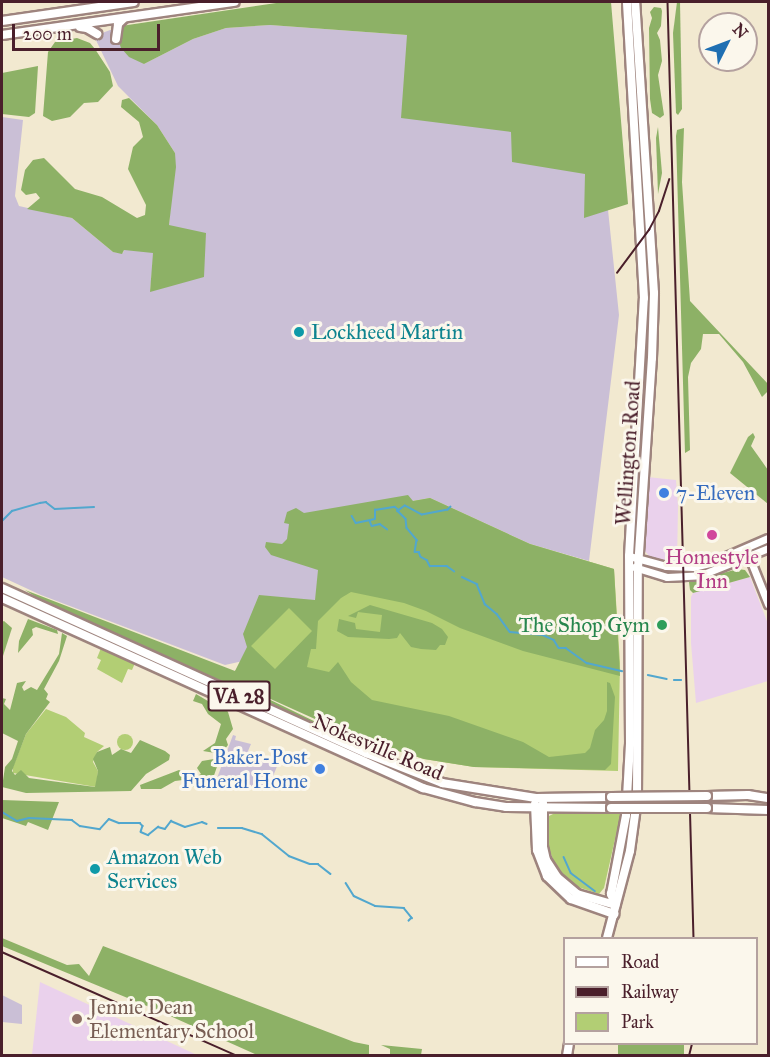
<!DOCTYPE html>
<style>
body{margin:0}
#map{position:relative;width:770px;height:1057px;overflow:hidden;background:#f2e9d0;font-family:"IM FELL Great Primer",serif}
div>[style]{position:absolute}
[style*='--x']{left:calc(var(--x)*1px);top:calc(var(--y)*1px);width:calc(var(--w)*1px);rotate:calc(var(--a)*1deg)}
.built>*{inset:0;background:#ead1ec}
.industrial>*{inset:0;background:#cabfd6}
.green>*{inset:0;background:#b2ce74}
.round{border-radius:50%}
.forest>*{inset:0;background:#8db166;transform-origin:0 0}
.stream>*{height:1.5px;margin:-0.75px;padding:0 0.75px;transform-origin:0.75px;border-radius:0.75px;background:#52a7ce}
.roads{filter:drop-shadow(2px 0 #9e847e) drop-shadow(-2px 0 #9e847e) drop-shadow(0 2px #9e847e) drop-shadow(0 -2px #9e847e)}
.tertiary>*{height:7px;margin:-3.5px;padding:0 3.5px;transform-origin:3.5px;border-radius:3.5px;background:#fff}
.secondary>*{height:8px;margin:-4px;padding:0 4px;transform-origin:4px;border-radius:4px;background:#fff}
.primary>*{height:8px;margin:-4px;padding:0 4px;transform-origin:4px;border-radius:4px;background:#fff}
.trunk>*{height:8px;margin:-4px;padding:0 4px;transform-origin:4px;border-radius:4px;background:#fff}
.rail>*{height:1.5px;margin:-0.75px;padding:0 0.75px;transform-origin:0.75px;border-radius:0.75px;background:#4a1f2b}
.bridges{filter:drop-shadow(2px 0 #9e847e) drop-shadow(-2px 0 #9e847e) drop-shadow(0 2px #9e847e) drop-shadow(0 -2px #9e847e)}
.trunk-bridge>*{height:8px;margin:-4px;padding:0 4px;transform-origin:4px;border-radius:4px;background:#fff}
.dots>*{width:16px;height:16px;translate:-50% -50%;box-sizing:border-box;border:3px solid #fbf7ec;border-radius:50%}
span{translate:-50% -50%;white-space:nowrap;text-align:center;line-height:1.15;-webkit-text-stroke:6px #fbf7ec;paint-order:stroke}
.shield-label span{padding:2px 4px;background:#fbf7ec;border:2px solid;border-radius:4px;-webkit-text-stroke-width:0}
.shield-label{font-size:20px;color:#4a1f2b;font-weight:700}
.culture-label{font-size:21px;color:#0d838f}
.left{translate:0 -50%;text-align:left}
.street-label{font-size:21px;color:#4a1f2b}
.shop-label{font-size:21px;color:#366cbe}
.right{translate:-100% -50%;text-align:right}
.hotel-label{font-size:21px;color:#b23c85}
.leisure-label{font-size:21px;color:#27864d}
.education-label{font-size:21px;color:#785e54}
.frame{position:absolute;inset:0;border:3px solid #4a1f2b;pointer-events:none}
.legend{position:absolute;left:563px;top:937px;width:195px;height:108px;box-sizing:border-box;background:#fbf7ec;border:2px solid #b4a19f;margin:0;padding:8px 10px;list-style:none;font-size:18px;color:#4a1f2b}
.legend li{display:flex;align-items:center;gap:12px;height:30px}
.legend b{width:30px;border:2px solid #b4a19f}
.north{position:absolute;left:698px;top:12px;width:60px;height:60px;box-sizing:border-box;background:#fbf7ec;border:2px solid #b4a19f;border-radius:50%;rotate:48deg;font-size:16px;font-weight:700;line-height:24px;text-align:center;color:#4a1f2b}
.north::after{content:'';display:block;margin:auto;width:21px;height:27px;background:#1f6fb2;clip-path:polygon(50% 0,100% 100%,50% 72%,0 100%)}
.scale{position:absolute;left:12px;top:24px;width:148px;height:27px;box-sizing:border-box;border:3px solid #4a1f2b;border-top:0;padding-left:8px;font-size:18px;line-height:21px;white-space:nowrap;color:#4a1f2b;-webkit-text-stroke:4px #fbf7ec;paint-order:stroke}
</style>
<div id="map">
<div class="built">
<div style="clip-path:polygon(647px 477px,676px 480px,678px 506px,677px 564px,650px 557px,643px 549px)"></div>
<div style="clip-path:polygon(750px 577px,768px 624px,768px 681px,696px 703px,691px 643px,691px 597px,693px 593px)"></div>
<div style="clip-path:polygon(40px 982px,197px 1055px,32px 1055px)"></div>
</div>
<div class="industrial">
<div style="clip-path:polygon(270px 25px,407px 35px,603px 162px,619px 315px,589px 561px,530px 544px,430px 498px,301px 521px,330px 560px,324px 604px,261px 601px,243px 661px,225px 665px,41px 595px,2px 577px,2px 117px,23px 120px,15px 196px,19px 206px,72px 218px,113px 252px,123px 253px,124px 249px,154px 252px,150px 292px,169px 225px,175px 153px,157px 125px,118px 86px,94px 36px,121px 26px,144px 64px,193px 39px,226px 28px)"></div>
<div style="clip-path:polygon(233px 735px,236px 736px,235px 740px,251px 744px,248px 751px,278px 764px,269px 786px,213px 789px)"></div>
<div style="clip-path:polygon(2px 995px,22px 1005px,22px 1024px,2px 1022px)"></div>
</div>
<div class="green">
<div style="clip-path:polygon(430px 498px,530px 544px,614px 569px,620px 663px,618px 771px,474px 767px,424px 759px,357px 738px,235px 671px,243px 661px,261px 601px,324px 604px,330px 560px,301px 521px)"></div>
<div style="clip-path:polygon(101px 648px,135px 663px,132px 670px,128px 669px,122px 683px,97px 669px,101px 660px,97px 658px)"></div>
<div style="clip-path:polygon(46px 709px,66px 717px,85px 733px,84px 737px,104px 746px,97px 752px,93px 762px,98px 771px,96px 787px,13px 773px,13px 767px,26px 734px)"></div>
<div class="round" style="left:117px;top:734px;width:16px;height:16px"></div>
<div style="clip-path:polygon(555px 813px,621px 813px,604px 888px,599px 894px,575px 886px,561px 874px,554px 863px,548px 845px,547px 823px,549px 816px)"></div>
</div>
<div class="forest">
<div style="clip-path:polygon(283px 2px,611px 2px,628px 204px,584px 218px,585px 174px,512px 162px,511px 132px,401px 118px,407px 35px,270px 25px,226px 28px,193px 39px,144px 64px,129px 57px,121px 48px,118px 39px,121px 26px)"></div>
<div style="clip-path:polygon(677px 2px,680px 2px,682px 109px,678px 115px,676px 113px,673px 33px)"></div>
<div style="clip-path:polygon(654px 7px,661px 8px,662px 11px,661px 26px,657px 33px,660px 40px,662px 61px,658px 75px,664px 115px,660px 118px,652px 113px,650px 99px,649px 28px,652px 18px,650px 12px)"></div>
<div style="clip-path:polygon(77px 38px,90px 43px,95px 49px,110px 72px,113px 86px,98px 102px,84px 103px,70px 117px,52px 121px,43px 116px,48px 52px,55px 42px)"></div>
<div style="clip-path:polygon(38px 66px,35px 113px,29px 117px,2px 114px,2px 73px)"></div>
<div style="clip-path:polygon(129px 98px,157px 125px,175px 153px,176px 167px,169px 225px,206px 233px,204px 277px,150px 292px,153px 253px,124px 250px,122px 254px,113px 252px,72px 218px,27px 209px,40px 198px,36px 193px,26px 195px,21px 190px,25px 170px,33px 160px,44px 158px,75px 189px,102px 197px,137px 218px,145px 215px,146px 205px,128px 169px,133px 147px,143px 137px,139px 122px,121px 107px,122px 100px)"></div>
<div style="clip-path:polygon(658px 127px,662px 173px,658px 194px,656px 138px)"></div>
<div style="clip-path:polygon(684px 128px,682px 182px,690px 301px,768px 384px,768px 391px,762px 397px,743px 362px,719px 334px,703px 334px,701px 349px,691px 363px,688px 377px,690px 450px,685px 453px,676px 136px,677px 130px)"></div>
<div style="clip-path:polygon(753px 433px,755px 437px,751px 446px,768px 470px,768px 504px,730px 473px,748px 437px)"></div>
<div style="clip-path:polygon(evenodd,408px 495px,413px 501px,430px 498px,530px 544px,614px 569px,620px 676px,523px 651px,460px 628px,426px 611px,404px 603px,351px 592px,341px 598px,318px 621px,316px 649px,311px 649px,307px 667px,329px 672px,338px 662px,351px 682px,372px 700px,449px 716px,523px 742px,549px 757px,585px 753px,590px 748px,595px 730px,604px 720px,607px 711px,607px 682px,610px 683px,615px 697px,611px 764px,605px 770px,474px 767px,424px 759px,357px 738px,231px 681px,318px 723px,318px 727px,44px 602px,25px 590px,235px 671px,247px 647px,243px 634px,259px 595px,315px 600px,318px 570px,271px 555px,265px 547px,266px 542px,282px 544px,287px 539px,289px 524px,284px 523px,287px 512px,296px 508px,304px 513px,408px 495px,289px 608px,312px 631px,275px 669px,251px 646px,289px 608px)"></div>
<div style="clip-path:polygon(738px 569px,745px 570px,750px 577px,693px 593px,690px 590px,689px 582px)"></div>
<div style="clip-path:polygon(370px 605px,432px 623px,442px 629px,448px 637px,445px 645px,440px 645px,436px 650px,421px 649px,411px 647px,400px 633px,397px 638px,389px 639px,348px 637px,337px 631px,339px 619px,355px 623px,356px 629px,380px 632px,382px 615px,358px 612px,356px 618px,348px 616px)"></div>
<div style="clip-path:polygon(28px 619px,57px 630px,58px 634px,36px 627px,32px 629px,33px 635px,18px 653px,19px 641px)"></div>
<div style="clip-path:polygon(4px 621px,12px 628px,2px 659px,2px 622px)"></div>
<div style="clip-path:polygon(62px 633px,67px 636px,59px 661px,44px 689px,48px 694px,46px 699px,50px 702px,26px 734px,12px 771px,15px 775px,21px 770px,29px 778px,95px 787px,98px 771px,93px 759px,97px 752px,110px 747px,112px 755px,121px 749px,131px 753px,140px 740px,165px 751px,170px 755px,169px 760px,146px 774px,131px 791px,26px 793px,2px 787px,5px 767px,12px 759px,18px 741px,2px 733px,2px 698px,6px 699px,4px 704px,10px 710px,17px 683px,26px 681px,22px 687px,24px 691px,31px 687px,37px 690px,59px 654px)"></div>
<div style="clip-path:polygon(196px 694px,213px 704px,225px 708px,228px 712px,233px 729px,226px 739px,228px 745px,221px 754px,203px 751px,215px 743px,221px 724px,208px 714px,202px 704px,193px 701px)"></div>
<div style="clip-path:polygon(220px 758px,210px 787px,194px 787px,183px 780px,175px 781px,161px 789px,141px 789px,140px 785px,179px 770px,189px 775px,199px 775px,201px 774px,197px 768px,202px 761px)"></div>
<div style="clip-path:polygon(2px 800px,59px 802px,48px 830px,28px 822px,26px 826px,2px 818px)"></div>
<div style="clip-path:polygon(2px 938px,67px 965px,79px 964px,89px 976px,103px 946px,354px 1042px,369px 1045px,369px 1055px,257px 1055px,159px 1011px,2px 946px)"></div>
<div style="left:618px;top:1044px;width:66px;height:12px"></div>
<div style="clip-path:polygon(381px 1045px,422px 1049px,421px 1055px,390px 1055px,390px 1049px)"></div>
</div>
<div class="stream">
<div style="--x:451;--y:507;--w:4;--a:135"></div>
<div style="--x:448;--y:510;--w:26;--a:169"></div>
<div style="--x:422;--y:515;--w:19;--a:-152"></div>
<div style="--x:405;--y:506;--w:9;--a:144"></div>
<div style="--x:398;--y:511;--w:11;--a:45"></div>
<div style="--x:406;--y:519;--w:9;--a:84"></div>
<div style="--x:407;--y:528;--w:16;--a:50"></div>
<div style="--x:417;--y:540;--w:12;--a:99"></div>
<div style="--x:415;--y:552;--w:4;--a:0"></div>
<div style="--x:419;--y:552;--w:5;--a:68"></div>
<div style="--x:421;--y:557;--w:7;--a:27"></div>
<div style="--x:427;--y:560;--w:7;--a:63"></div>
<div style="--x:430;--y:566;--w:17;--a:0"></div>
<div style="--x:447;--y:566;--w:9;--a:36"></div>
<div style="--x:352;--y:516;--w:8;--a:60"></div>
<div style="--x:356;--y:523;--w:19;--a:-12"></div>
<div style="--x:375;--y:519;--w:9;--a:-90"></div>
<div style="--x:375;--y:510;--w:20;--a:-9"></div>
<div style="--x:395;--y:507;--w:5;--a:37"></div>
<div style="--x:2;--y:521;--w:14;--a:-45"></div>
<div style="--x:12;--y:511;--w:29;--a:-16"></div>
<div style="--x:40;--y:503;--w:6;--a:-9"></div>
<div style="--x:46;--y:502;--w:11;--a:38"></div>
<div style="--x:55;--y:509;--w:39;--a:-3"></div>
<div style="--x:370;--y:521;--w:5;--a:68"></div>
<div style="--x:372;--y:526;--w:8;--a:-14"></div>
<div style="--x:380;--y:524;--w:9;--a:36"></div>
<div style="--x:462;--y:577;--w:17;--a:25"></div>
<div style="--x:477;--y:584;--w:22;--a:68"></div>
<div style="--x:485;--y:604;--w:16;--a:40"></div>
<div style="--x:497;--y:614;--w:22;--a:54"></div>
<div style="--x:510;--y:632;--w:33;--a:5"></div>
<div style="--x:543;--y:635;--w:12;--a:24"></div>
<div style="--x:554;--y:640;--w:9;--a:58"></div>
<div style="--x:559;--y:648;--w:7;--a:0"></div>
<div style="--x:566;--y:648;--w:26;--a:36"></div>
<div style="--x:587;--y:663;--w:36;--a:13"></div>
<div style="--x:648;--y:675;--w:19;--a:12"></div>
<div style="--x:674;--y:680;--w:7;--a:0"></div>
<div style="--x:2;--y:812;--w:17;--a:31"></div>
<div style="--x:17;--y:821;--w:12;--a:-14"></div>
<div style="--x:29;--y:818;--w:43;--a:2.7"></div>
<div style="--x:72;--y:820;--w:10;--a:37"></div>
<div style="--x:80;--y:826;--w:20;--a:9"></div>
<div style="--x:100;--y:829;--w:13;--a:-48"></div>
<div style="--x:109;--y:819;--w:11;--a:22"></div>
<div style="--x:119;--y:823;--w:21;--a:0"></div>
<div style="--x:140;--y:823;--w:4;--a:45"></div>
<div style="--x:143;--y:826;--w:6;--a:108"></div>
<div style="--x:141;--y:832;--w:8;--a:23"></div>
<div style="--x:148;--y:835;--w:13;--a:-39"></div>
<div style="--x:158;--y:827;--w:7;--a:16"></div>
<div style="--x:165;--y:829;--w:10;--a:-53"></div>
<div style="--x:171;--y:821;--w:15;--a:23"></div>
<div style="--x:185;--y:827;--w:18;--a:-16"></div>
<div style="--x:202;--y:822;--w:5;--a:22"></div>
<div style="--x:218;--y:828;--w:24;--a:0"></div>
<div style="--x:242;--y:828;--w:21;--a:17"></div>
<div style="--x:262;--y:834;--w:35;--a:39"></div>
<div style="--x:289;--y:856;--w:22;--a:21"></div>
<div style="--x:310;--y:864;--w:8;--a:0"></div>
<div style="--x:318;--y:864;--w:16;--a:38"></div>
<div style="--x:564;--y:857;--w:17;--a:66"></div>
<div style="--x:571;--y:873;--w:30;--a:37"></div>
<div style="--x:346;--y:883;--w:15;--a:58"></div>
<div style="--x:354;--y:896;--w:23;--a:25"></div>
<div style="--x:375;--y:906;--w:29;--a:4"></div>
<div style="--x:404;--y:908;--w:13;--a:51"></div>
<div style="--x:412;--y:918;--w:4;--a:135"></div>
</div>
<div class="roads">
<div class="tertiary">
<div style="--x:748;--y:554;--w:54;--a:68.2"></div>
<div style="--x:629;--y:556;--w:38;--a:15"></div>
<div style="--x:666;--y:566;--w:27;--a:2"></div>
<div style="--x:693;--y:567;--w:17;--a:-13"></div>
<div style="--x:710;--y:563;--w:63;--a:-23.3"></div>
<div style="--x:634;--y:567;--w:34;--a:17"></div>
<div style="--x:667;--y:577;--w:34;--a:-3"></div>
<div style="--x:701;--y:575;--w:72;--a:-21.9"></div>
</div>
<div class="secondary">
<div style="--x:615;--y:905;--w:12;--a:-110"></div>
<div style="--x:611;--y:894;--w:80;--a:-79.2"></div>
<div style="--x:626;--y:815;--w:71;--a:-86.8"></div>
<div style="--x:630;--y:744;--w:188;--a:-90.3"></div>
<div style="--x:629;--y:556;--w:258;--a:-86.7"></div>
<div style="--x:644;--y:298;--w:296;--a:-93.3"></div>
<div style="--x:607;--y:938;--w:90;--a:-75.2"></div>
<div style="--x:630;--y:851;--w:51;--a:-82.2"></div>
<div style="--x:637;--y:800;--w:232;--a:-89.8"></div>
<div style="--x:638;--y:568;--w:210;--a:-86.2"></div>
<div style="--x:652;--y:358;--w:65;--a:-88.2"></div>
<div style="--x:654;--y:293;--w:292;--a:-93.7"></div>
<div style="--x:567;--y:1056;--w:12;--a:-81"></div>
</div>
<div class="primary">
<div style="--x:2;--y:21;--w:133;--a:-8.2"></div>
<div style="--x:80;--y:27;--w:7;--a:8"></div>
<div style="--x:87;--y:28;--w:12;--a:31"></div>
<div style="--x:2;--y:35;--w:235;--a:-8.1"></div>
<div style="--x:116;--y:39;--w:15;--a:-82"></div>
<div style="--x:118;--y:24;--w:8;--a:-45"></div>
</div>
<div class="trunk">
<div style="--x:2;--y:588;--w:400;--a:24.4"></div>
<div style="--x:366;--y:753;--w:82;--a:21.5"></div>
<div style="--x:442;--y:783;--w:95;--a:9.1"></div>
<div style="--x:536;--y:798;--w:75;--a:-0.8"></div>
<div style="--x:2;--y:598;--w:462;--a:24.3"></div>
<div style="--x:423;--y:788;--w:54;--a:15.1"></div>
<div style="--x:475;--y:802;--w:31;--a:9"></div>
<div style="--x:506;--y:807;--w:105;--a:0.5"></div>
<div style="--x:707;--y:796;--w:41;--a:-1.4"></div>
<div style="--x:748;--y:795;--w:20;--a:9"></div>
<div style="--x:543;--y:803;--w:44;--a:90"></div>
<div style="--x:543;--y:847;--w:13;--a:77"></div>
<div style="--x:546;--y:860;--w:20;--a:57"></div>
<div style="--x:557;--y:877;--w:26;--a:40"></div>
<div style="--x:577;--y:894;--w:40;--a:16"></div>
<div style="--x:535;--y:804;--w:46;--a:87.5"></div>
<div style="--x:537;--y:850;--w:28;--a:69"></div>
<div style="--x:547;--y:876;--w:33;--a:44"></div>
<div style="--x:571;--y:899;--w:46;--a:19.2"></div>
<div style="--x:707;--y:808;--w:61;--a:1.9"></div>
</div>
</div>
<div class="rail">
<div style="--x:668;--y:2;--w:936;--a:88.41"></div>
<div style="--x:617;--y:273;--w:54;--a:-53.3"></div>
<div style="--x:649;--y:230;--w:21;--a:-62"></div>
<div style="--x:659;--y:211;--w:33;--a:-72"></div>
<div style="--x:2;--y:952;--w:258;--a:23.8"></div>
<div style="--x:689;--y:1056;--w:12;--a:-76"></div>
</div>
<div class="bridges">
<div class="trunk-bridge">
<div style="--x:611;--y:797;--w:96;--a:-0.6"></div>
<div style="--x:611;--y:808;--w:96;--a:0"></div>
</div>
</div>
<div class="dots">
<div style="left:299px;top:332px;background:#0f9aa8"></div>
<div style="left:664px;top:493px;background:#3f7fe0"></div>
<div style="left:712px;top:535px;background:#d1479c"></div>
<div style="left:662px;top:625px;background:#2e9e5b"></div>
<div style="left:320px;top:769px;background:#3f7fe0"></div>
<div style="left:95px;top:869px;background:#0f9aa8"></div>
<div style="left:77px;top:1019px;background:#8d6e63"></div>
</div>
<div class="shield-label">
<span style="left:239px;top:696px">VA 28</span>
</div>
<div class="culture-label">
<span class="left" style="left:311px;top:332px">Lockheed Martin</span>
<span class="left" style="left:107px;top:869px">Amazon Web<br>Services</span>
</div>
<div class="street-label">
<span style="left:628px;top:453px;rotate:-86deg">Wellington Road</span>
<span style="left:378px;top:747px;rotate:23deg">Nokesville Road</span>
</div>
<div class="shop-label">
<span class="left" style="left:676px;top:493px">7-Eleven</span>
<span class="right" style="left:308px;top:769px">Baker-Post<br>Funeral Home</span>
</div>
<div class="hotel-label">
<span style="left:712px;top:569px">Homestyle<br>Inn</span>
</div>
<div class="leisure-label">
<span class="right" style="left:650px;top:625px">The Shop Gym</span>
</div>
<div class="education-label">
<span class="left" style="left:89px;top:1019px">Jennie Dean<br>Elementary School</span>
</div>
<div class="frame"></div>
<ul class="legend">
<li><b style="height:8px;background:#fff"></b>Road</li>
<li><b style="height:8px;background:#4a1f2b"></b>Railway</li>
<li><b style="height:16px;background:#b2ce74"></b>Park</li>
</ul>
<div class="north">N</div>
<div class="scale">200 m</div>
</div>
